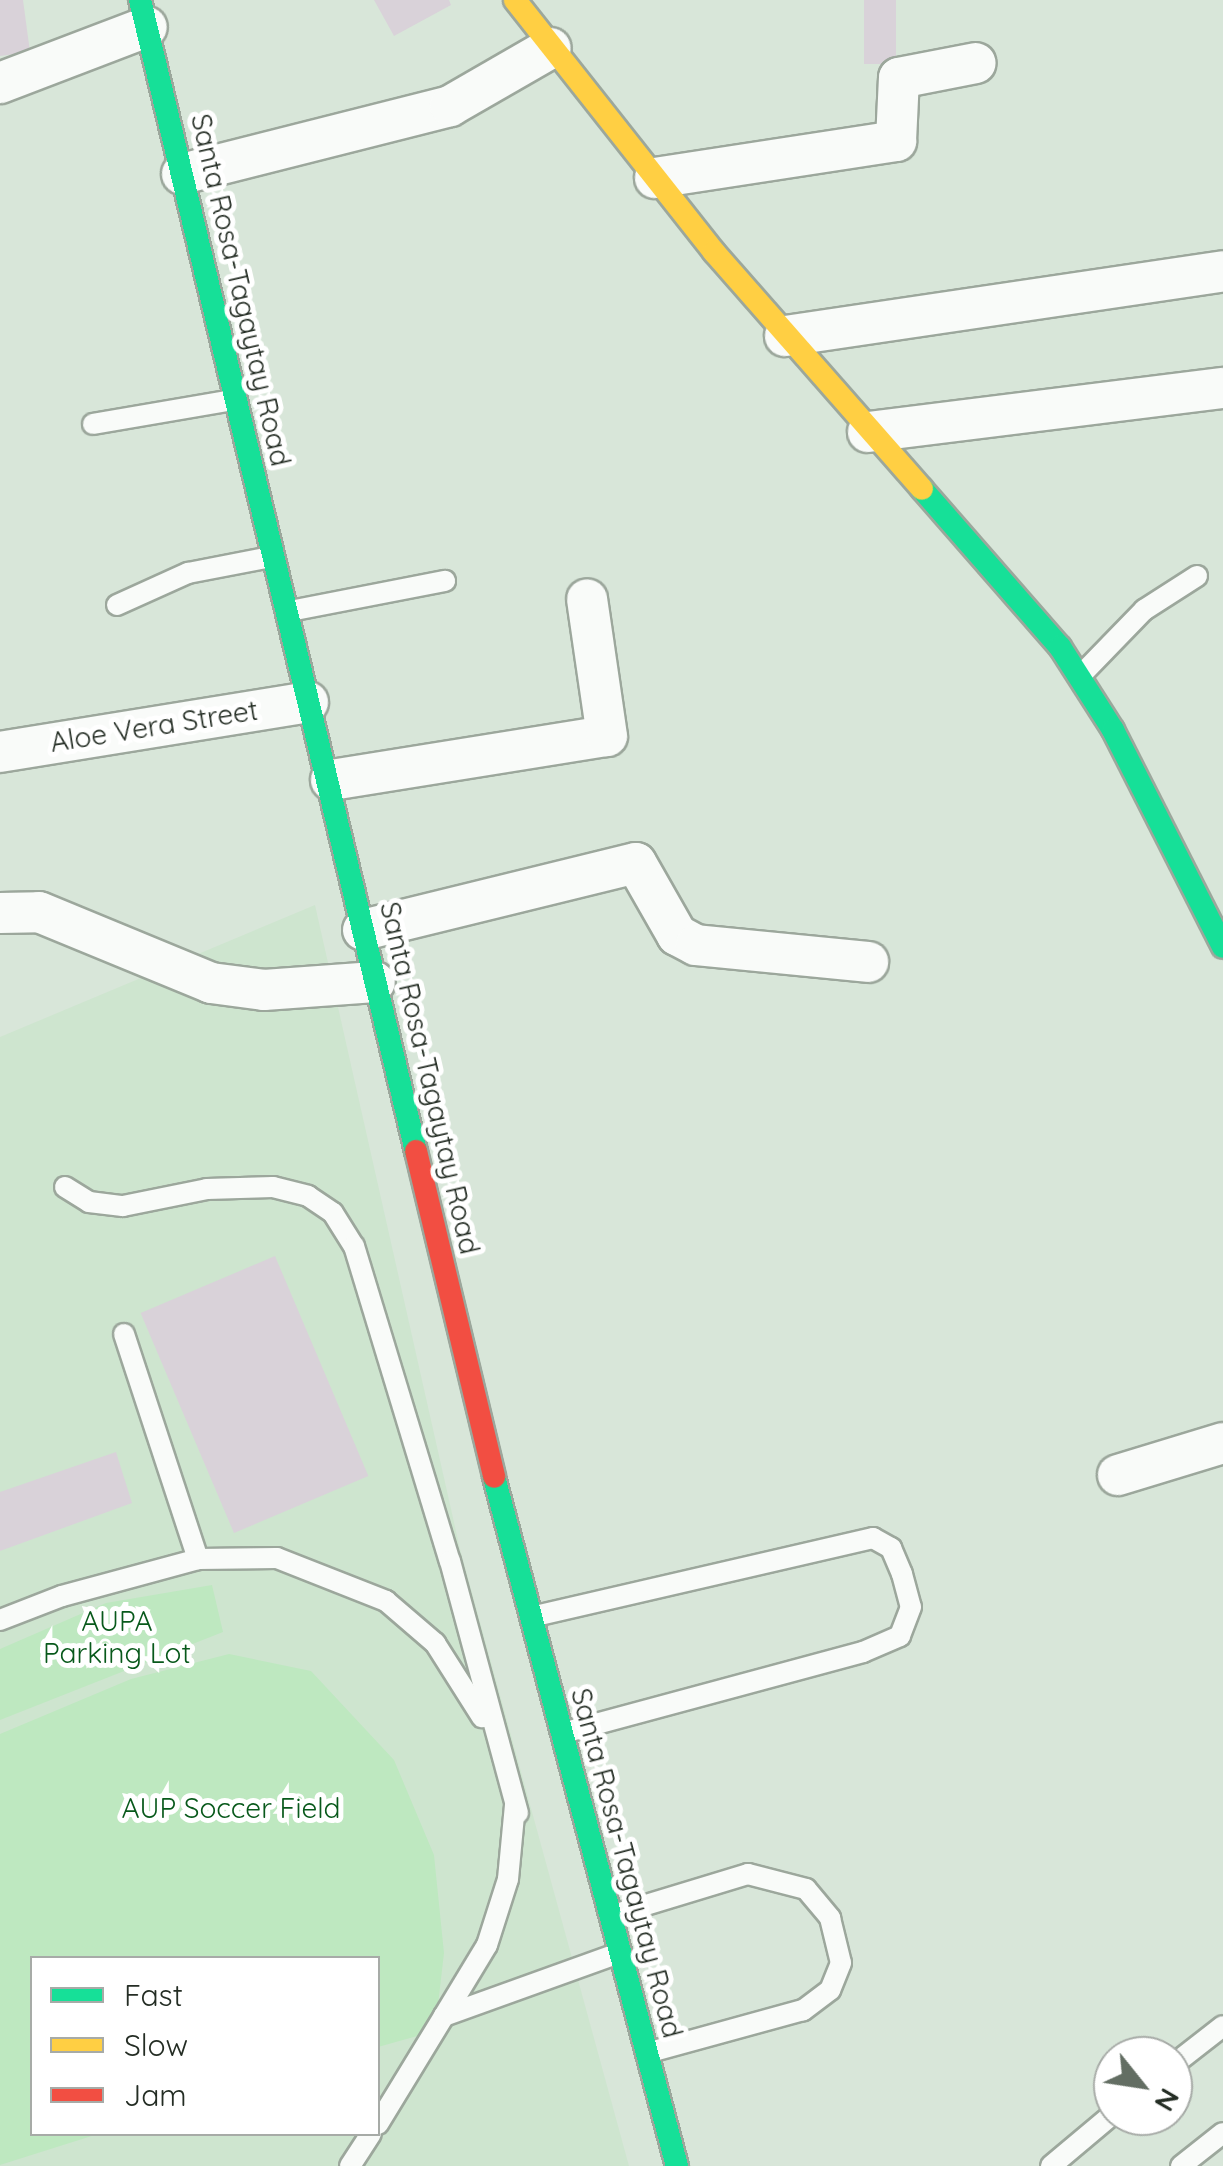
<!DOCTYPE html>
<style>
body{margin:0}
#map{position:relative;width:1223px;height:2166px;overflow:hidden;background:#d8e6d9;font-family:Quicksand,sans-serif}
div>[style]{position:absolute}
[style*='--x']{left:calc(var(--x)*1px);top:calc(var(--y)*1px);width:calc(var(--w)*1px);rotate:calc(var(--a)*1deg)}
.built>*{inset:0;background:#cee5cf}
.green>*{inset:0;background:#bee8c0}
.building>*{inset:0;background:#d9d2d9;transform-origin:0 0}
.roads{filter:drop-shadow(2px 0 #9ca79c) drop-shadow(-2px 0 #9ca79c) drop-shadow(0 2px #9ca79c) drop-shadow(0 -2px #9ca79c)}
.lane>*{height:20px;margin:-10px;padding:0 10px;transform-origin:10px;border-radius:10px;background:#f9fbf9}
.street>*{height:40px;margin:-20px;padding:0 20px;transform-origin:20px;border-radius:20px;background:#f9fbf9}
.fast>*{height:22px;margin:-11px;padding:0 11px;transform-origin:11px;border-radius:11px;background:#16e098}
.slow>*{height:22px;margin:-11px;padding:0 11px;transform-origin:11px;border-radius:11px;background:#ffcf43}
.jam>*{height:22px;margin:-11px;padding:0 11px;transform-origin:11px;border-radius:11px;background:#f24e42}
span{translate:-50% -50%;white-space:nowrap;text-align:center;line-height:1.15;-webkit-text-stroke:10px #fff;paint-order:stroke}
.street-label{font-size:28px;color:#242d24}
.park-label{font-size:28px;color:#08591b}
.legend{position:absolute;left:30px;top:1956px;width:350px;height:180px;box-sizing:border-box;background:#fff;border:2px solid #a7aba7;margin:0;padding:12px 18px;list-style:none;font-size:30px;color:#242d24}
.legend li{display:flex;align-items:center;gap:20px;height:50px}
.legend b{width:50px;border:2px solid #a7aba7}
.north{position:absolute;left:1093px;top:2036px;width:100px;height:100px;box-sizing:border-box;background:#fff;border:2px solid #a7aba7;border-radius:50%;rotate:120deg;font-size:28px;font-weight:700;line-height:40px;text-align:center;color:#242d24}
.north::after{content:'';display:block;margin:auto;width:35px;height:45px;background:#636e63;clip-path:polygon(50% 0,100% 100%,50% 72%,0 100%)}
</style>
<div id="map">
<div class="built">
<div style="clip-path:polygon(evenodd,315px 905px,460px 1549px,629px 2166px,0 2166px,0 1037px,315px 905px,32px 1958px,378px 1958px,378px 2134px,32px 2134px,32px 1958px)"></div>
</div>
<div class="green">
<div style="clip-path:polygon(212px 1585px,223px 1632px,0 1720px,0 1649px,106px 1603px)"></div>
<div style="clip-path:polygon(229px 1654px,311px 1671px,394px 1760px,434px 1855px,444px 1953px,435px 2031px,378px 2047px,378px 1958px,32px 1958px,32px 2134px,98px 2134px,0 2165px,0 1734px,131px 1679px)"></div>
</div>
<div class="building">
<div style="clip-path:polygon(0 0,23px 0,30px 52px,0 56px)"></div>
<div style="clip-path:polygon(374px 0,449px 0,451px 5px,394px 36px)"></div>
<div style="left:864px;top:0;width:32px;height:64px"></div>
<div style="left:275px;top:1256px;width:239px;height:146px;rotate:67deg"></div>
<div style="clip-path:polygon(116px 1452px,132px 1503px,0 1551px,0 1492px)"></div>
</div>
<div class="roads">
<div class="lane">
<div style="--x:93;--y:424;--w:143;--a:-9.7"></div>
<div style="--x:117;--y:605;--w:78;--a:-24.3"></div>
<div style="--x:188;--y:573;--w:85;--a:-10.9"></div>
<div style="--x:290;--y:611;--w:158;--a:-11"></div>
<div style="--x:1082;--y:674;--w:89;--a:-45.9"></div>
<div style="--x:1144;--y:610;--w:63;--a:-32.7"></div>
<div style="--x:65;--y:1187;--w:28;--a:32"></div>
<div style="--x:89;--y:1202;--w:34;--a:7"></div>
<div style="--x:123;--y:1206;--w:86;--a:-11.4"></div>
<div style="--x:207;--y:1189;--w:66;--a:-1.7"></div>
<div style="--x:273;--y:1187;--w:36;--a:14"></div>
<div style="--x:308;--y:1196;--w:30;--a:34"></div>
<div style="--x:333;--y:1213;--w:39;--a:58"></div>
<div style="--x:354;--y:1246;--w:329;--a:73.1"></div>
<div style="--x:450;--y:1561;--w:261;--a:74.9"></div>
<div style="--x:124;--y:1334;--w:237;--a:71.8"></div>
<div style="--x:531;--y:1617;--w:351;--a:-13"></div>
<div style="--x:873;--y:1538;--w:21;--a:29"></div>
<div style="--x:891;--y:1548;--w:28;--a:67"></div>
<div style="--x:902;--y:1574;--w:34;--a:75"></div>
<div style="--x:911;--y:1607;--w:31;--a:111"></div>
<div style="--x:900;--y:1636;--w:40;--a:156.6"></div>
<div style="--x:863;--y:1652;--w:311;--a:164.9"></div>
<div style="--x:0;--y:1620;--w:66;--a:-21.2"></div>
<div style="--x:62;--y:1596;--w:141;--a:-15.2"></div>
<div style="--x:198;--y:1559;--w:79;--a:-0.7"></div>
<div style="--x:277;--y:1558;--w:117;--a:21.5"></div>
<div style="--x:386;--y:1601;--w:65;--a:40.6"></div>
<div style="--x:435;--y:1643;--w:88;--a:57.6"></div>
<div style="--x:613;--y:1915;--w:141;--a:-16.9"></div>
<div style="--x:748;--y:1874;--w:60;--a:14.5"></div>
<div style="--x:806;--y:1889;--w:38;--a:50"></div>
<div style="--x:830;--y:1918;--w:46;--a:76.3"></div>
<div style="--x:841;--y:1963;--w:29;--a:112"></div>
<div style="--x:830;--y:1990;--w:34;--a:143"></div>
<div style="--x:803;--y:2010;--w:159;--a:164.6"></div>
<div style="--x:444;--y:2016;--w:83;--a:-58.8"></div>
<div style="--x:487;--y:1945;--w:69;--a:-72.3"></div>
<div style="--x:508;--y:1879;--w:74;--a:-84.6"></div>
<div style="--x:1173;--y:2065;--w:63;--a:-38"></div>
<div style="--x:378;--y:2124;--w:127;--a:-58.6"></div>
<div style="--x:444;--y:2016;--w:186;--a:-19.8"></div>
<div style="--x:350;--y:2166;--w:38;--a:-57"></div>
<div style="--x:1051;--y:2166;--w:81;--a:-40"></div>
<div style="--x:1181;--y:2166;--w:53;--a:-38.2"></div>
</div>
<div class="street">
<div style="--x:0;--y:83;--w:157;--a:-20.9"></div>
<div style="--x:182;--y:174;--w:276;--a:-14.2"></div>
<div style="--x:450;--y:106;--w:116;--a:-29.9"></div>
<div style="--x:655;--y:178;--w:244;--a:-8.7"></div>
<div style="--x:896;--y:141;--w:63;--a:-87.3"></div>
<div style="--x:899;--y:78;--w:78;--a:-11"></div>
<div style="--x:785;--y:336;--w:443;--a:-8.4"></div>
<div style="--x:868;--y:432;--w:358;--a:-7.1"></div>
<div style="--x:0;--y:752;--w:312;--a:-9.2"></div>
<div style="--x:331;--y:780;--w:279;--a:-9.1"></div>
<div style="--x:607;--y:736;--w:138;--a:-98.3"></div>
<div style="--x:0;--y:913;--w:39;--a:-1"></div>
<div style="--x:39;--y:912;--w:186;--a:22.4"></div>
<div style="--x:211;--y:983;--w:53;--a:7.5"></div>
<div style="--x:264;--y:990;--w:111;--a:-4.1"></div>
<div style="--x:363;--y:930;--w:281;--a:-13.8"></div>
<div style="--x:636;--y:863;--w:83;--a:60.3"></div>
<div style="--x:677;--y:935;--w:21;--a:28"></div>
<div style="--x:696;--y:945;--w:173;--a:5.6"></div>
<div style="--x:1118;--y:1475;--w:110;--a:-16.9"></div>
</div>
<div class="fast">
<div style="--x:140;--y:0;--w:1184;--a:76.52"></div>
<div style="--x:922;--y:489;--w:210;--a:48.9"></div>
<div style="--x:1060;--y:647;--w:98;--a:57.4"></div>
<div style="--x:1113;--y:730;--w:243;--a:63.1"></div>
<div style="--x:494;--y:1477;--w:713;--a:75.13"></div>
</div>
<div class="slow">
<div style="--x:515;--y:0;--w:321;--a:51.7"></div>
<div style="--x:714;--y:252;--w:315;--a:48.7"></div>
</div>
<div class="jam">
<div style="--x:416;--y:1151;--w:335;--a:76.5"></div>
</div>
</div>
<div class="street-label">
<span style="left:241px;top:290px;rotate:77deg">Santa Rosa-Tagaytay Road</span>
<span style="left:154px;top:726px;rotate:-9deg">Aloe Vera Street</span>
<span style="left:430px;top:1078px;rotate:77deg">Santa Rosa-Tagaytay Road</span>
<span style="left:627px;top:1863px;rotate:75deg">Santa Rosa-Tagaytay Road</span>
</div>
<div class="park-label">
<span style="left:117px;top:1637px">AUPA<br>Parking Lot</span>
<span style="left:231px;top:1808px">AUP Soccer Field</span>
</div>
<ul class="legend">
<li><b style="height:12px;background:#16e098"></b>Fast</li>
<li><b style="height:12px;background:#ffcf43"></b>Slow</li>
<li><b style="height:12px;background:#f24e42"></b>Jam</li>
</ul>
<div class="north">N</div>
</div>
